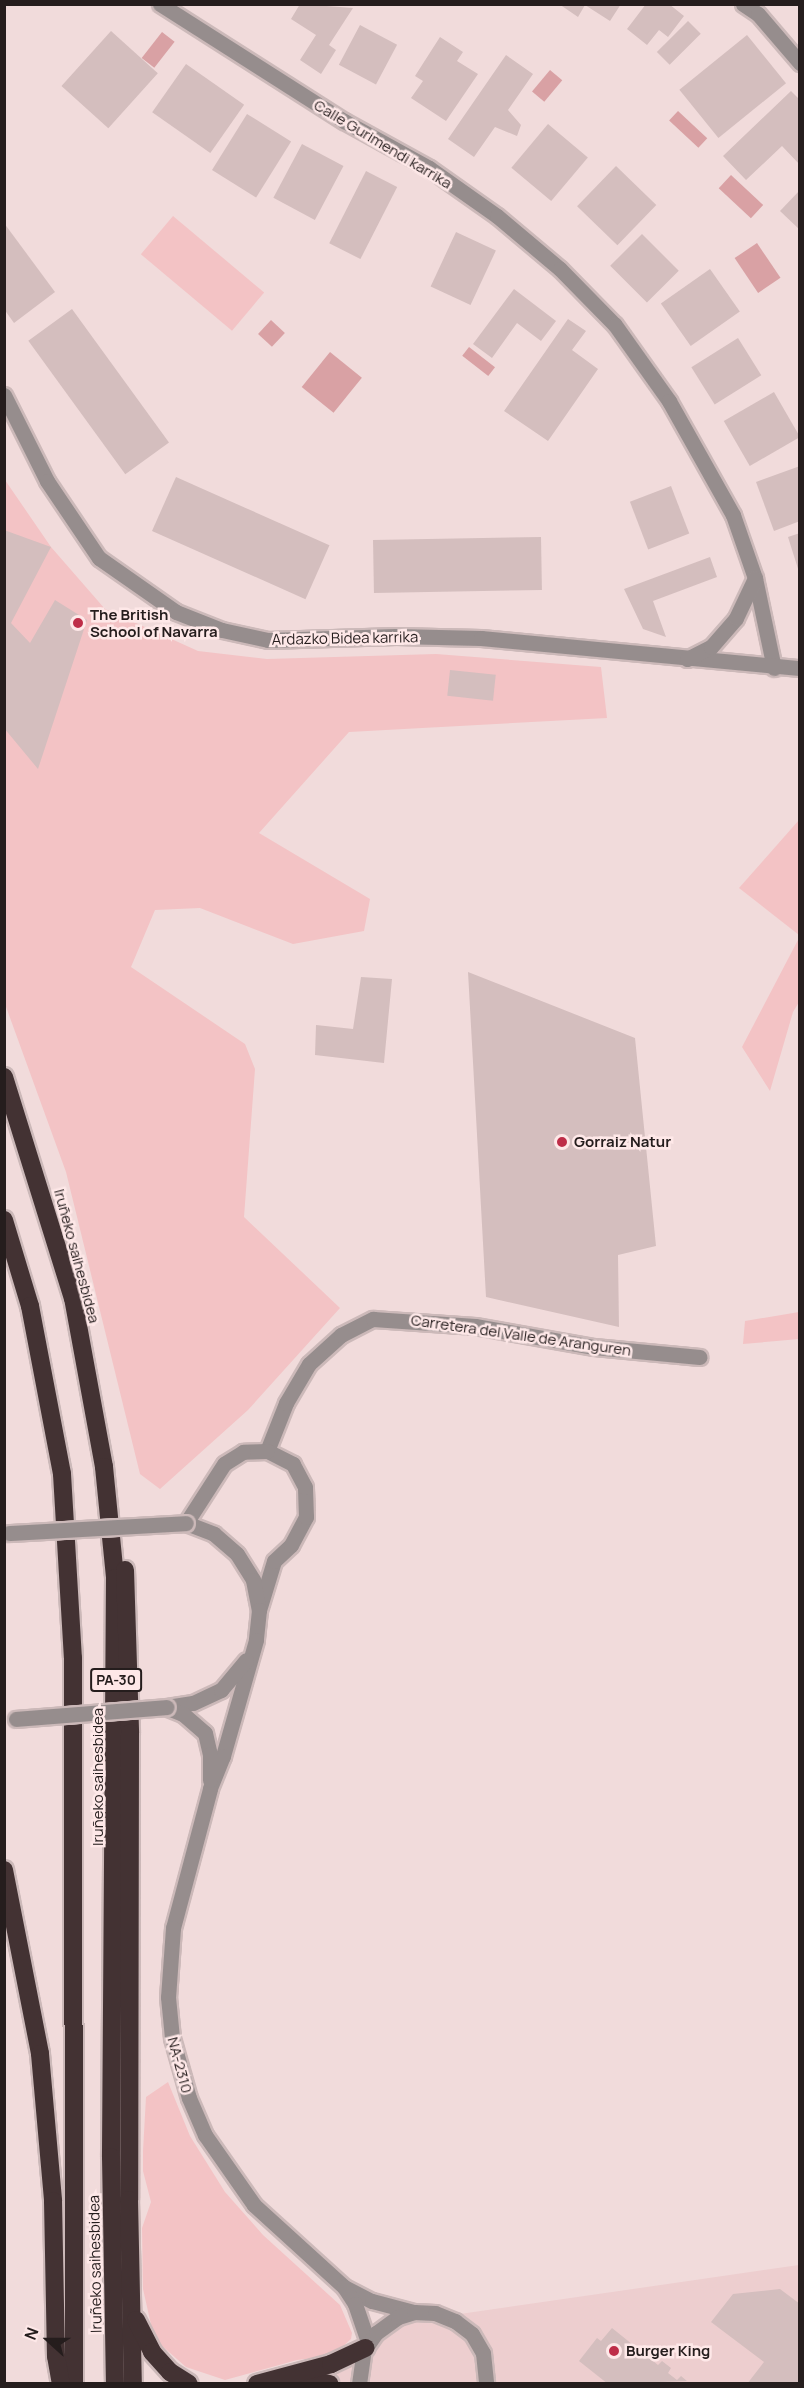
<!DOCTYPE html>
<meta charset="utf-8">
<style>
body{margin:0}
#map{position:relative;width:804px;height:2388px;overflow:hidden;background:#f1dbdb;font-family:Manrope,sans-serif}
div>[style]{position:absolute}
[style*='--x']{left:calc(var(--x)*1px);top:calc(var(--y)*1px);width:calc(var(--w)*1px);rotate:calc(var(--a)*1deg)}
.built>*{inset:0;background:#edcecf}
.green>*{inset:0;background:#f3c3c5;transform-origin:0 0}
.water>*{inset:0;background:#d9a1a4;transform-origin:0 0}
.building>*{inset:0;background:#d4bebe;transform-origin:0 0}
.roads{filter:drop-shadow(2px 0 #ccb9b9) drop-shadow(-2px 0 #ccb9b9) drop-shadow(0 2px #ccb9b9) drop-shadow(0 -2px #ccb9b9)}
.minor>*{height:15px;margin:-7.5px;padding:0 7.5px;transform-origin:7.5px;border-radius:7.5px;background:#968d8d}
.highway>*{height:18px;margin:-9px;padding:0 9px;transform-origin:9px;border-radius:9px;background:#433233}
.bridges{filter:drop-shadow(2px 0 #ccb9b9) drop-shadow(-2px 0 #ccb9b9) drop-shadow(0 2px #ccb9b9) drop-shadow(0 -2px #ccb9b9)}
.minor-bridge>*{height:15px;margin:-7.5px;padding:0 7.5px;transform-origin:7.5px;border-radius:7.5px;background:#968d8d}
.dots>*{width:16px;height:16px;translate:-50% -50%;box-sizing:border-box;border:3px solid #fee8e8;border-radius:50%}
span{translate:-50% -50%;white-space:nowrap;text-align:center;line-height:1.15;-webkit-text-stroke:5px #fee8e8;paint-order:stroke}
.shield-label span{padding:2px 4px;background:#fee8e8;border:2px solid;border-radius:4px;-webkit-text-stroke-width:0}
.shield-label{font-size:14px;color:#251d1d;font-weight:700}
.street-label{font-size:15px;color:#251d1d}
.poi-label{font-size:15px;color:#251d1d;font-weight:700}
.left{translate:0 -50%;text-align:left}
.frame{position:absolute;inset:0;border:6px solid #251d1d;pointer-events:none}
.north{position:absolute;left:18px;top:2310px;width:60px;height:60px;-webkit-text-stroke:4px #fee8e8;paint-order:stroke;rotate:291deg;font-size:16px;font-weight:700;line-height:24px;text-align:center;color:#251d1d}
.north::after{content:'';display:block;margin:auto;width:21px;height:27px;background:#251d1d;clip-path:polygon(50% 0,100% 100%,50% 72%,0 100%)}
</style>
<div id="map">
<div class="built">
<div style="clip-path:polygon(799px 2265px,799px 2383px,326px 2384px,384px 2325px)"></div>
</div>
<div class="green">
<div style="left:173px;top:216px;width:119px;height:50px;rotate:40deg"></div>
<div style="clip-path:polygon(5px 480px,51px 547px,105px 609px,198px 651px,267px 659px,436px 654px,601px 667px,607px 718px,349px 732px,259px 833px,370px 899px,364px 931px,293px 944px,200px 908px,155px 910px,131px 967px,245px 1044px,255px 1069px,244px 1217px,340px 1308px,248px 1410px,160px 1489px,140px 1474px,66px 1172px,5px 1004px)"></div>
<div style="clip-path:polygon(799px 820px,799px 935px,739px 888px)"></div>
<div style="clip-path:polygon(799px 938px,799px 1002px,793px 1012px,770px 1091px,742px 1047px)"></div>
<div style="clip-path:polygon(799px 1312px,799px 1339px,743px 1344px,745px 1321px)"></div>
<div style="clip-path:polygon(168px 2082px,190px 2136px,225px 2192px,263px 2235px,340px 2305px,352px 2333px,351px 2339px,341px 2348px,323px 2357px,297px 2360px,225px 2380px,186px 2367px,161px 2345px,152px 2329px,143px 2289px,142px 2228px,151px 2202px,143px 2171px,143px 2151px,146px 2097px)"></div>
</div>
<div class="water">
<div style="left:162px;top:32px;width:16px;height:33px;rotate:38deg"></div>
<div style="left:550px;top:70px;width:16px;height:28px;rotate:40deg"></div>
<div style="left:678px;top:111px;width:40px;height:13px;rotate:43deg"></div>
<div style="left:731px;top:175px;width:44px;height:18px;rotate:43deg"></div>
<div style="left:757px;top:243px;width:42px;height:27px;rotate:56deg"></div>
<div style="left:271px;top:320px;width:19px;height:19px;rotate:43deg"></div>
<div style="left:469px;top:347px;width:33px;height:11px;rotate:38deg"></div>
<div style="left:330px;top:352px;width:41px;height:45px;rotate:39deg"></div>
</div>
<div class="building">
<div style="clip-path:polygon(300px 4px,353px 8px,329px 45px,336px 50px,321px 74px,300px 60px,316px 35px,291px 19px)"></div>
<div style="clip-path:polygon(559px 4px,621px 4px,610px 21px,585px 5px,578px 17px)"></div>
<div style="clip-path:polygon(646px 4px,669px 4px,684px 16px,668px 37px,659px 30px,647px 45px,627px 29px)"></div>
<div style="left:688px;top:21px;width:18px;height:44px;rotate:45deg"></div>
<div style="left:360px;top:25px;width:42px;height:45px;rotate:28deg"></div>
<div style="left:111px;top:31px;width:63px;height:74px;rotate:42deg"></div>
<div style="left:747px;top:35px;width:62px;height:87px;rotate:51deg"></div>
<div style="clip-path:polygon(440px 37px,463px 52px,457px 61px,478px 74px,446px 121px,411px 98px,423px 81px,415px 76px)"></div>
<div style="clip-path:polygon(506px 55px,533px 74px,508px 110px,521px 125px,517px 136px,495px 127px,474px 157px,448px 139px)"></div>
<div style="left:186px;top:64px;width:71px;height:59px;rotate:35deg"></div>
<div style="clip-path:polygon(791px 91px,800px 100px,800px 165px,782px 146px,746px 180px,723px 156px)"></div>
<div style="left:247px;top:114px;width:52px;height:66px;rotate:32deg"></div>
<div style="left:548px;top:124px;width:52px;height:57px;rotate:40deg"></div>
<div style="left:302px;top:144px;width:47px;height:61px;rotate:28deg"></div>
<div style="left:616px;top:166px;width:56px;height:56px;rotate:44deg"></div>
<div style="left:366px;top:171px;width:35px;height:81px;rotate:27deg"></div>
<div style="clip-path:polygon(800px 190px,800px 230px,780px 211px)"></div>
<div style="clip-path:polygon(4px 223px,55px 292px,14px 323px,4px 309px)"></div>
<div style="left:456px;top:232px;width:44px;height:60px;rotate:25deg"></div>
<div style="left:642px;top:234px;width:52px;height:45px;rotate:45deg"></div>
<div style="left:710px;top:269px;width:52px;height:60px;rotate:55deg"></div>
<div style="clip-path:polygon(514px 289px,556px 321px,541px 341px,517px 323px,492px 358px,473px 344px)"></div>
<div style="left:72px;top:309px;width:165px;height:54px;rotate:54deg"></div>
<div style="clip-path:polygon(568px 319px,586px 331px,572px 350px,598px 369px,548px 441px,504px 411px)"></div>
<div style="left:738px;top:338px;width:44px;height:55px;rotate:58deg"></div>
<div style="left:774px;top:392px;width:52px;height:58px;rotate:60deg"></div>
<div style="clip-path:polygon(800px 466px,800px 521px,774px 531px,756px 482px)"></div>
<div style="left:176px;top:477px;width:168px;height:59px;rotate:24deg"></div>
<div style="left:671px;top:486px;width:51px;height:44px;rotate:69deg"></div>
<div style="clip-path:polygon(4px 530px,51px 547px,11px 623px,30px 643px,55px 600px,87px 620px,38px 769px,4px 728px)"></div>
<div style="clip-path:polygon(800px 533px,800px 572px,799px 572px,788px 537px)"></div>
<div style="left:541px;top:537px;width:53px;height:168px;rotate:89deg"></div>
<div style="clip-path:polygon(710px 557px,717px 577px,653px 601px,666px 637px,643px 629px,624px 589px)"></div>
<div style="left:450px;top:670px;width:46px;height:26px;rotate:6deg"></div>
<div style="clip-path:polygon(468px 972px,635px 1038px,656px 1246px,618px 1255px,619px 1327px,486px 1297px)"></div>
<div style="clip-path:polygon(361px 977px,392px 979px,384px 1063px,315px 1055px,316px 1025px,353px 1029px)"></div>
<div style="clip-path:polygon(780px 2289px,800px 2304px,800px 2384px,747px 2384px,764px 2362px,711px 2322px,733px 2294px)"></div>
<div style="clip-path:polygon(612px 2328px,658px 2365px,662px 2361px,671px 2368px,668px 2373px,677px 2380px,681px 2376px,687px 2381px,608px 2384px,579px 2361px,597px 2338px,601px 2341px)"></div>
</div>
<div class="roads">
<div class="minor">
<div style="--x:160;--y:4;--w:218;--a:32.5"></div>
<div style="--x:344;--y:121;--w:97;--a:28.9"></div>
<div style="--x:429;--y:168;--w:83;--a:35.2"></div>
<div style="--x:497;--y:216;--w:82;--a:40.1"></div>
<div style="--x:560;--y:269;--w:78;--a:45.5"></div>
<div style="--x:615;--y:325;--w:93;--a:54.6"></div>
<div style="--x:669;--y:401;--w:131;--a:60.7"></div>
<div style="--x:733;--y:515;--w:67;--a:70.8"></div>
<div style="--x:755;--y:578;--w:92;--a:78.1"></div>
<div style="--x:743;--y:4;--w:18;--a:34"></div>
<div style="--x:758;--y:14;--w:65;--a:49.4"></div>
<div style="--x:4;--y:395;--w:96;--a:63.4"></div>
<div style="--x:47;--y:481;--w:93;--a:56"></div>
<div style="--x:99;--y:558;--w:94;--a:35"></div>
<div style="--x:176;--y:612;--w:49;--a:21.4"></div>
<div style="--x:222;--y:630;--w:47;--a:12.3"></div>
<div style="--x:268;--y:640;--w:128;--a:-1.8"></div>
<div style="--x:396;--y:636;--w:85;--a:1.3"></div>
<div style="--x:481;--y:638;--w:320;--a:5.4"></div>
<div style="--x:687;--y:659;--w:27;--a:-27"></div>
<div style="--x:711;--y:647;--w:38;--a:-49"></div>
<div style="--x:736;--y:618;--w:44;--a:-64.6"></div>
<div style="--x:267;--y:1451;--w:52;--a:-68.4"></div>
<div style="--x:286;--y:1403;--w:45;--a:-59.5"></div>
<div style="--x:309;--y:1364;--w:43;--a:-42.2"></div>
<div style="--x:341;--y:1335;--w:36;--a:-27"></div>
<div style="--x:373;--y:1319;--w:102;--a:3.9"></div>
<div style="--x:475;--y:1326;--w:121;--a:10"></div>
<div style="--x:594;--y:1347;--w:106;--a:5.4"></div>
<div style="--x:259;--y:1610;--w:51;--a:-73"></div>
<div style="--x:274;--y:1561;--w:23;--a:-43"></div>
<div style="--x:291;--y:1545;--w:32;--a:-62"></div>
<div style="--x:306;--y:1517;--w:30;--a:-92"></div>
<div style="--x:305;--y:1487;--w:26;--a:-118"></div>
<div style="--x:293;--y:1464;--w:29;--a:-153"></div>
<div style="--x:267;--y:1451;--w:24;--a:178"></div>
<div style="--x:243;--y:1452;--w:22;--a:148"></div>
<div style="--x:224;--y:1464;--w:70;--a:122.8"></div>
<div style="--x:186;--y:1523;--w:30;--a:21"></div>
<div style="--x:214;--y:1534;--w:30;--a:41"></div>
<div style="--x:237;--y:1554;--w:31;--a:58"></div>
<div style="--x:253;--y:1580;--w:31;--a:79"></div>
<div style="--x:259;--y:1610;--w:30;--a:96"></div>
<div style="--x:256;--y:1640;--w:121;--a:105.9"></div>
<div style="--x:223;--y:1756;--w:35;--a:112"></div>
<div style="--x:210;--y:1789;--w:144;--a:104.9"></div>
<div style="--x:173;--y:1928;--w:69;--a:94.1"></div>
<div style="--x:168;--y:1997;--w:41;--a:84.4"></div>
<div style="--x:172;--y:2038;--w:62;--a:74.2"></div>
<div style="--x:189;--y:2098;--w:40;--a:66.6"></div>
<div style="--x:205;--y:2135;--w:85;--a:55"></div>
<div style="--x:254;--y:2205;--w:122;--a:42.3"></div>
<div style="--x:344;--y:2287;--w:31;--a:27"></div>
<div style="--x:372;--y:2301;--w:43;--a:14.7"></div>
<div style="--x:167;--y:1707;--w:26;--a:-9"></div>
<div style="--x:193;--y:1703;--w:31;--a:-25"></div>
<div style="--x:221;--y:1690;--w:39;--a:-50"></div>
<div style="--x:168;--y:1708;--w:16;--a:22"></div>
<div style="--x:183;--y:1714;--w:29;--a:41"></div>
<div style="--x:205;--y:1733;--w:22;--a:77"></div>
<div style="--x:210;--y:1754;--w:26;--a:90"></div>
<div style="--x:344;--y:2287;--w:20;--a:57"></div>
<div style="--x:355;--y:2304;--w:40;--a:71.1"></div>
<div style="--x:359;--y:2384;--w:34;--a:-82"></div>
<div style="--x:364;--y:2350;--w:21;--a:-55"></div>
<div style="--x:376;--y:2333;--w:27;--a:-36"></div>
<div style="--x:398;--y:2317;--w:17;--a:-17"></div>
<div style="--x:414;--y:2312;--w:21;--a:3"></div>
<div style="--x:435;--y:2313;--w:22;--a:22"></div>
<div style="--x:455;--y:2321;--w:21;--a:37"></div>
<div style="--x:472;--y:2334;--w:22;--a:60"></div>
<div style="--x:483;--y:2353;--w:31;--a:84"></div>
</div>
<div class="highway">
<div style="--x:4;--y:1077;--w:232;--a:72.7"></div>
<div style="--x:73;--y:1298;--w:172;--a:79.6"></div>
<div style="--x:104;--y:1467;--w:112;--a:84.3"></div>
<div style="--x:115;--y:1578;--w:579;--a:90.4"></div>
<div style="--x:111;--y:2157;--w:227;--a:89"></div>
<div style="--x:4;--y:1220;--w:90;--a:73.2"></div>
<div style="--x:30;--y:1306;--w:171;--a:79.2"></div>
<div style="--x:62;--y:1474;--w:184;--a:86.6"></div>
<div style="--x:73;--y:1658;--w:726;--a:89.92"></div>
<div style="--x:125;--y:1570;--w:163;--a:88.2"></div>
<div style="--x:130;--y:1733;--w:467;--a:90.1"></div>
<div style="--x:129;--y:2200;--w:184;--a:88.8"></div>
<div style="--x:4;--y:1870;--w:187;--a:78.9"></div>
<div style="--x:40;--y:2054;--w:148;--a:84.9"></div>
<div style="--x:53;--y:2201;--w:155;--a:88.9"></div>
<div style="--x:56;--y:2356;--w:28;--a:80"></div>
<div style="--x:136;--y:2320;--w:36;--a:63"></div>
<div style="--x:152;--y:2352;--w:27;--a:48"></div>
<div style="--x:170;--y:2372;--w:22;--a:32"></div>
<div style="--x:290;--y:2383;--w:16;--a:-14"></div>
<div style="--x:306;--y:2379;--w:24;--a:12"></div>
<div style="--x:257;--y:2384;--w:77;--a:-15.1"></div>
<div style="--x:331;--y:2364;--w:38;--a:-25"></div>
</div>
</div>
<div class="bridges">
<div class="minor-bridge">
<div style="--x:9;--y:1533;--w:177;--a:-3.2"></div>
<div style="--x:16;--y:1719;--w:151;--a:-4.5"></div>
</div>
</div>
<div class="dots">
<div style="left:78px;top:623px;background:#be2d48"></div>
<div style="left:562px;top:1142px;background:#be2d48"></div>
<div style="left:614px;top:2351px;background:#be2d48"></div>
</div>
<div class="shield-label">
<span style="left:116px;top:1680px">PA-30</span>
</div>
<div class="street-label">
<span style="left:383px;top:144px;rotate:31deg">Calle Gurimendi karrika</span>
<span style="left:345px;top:638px;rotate:-1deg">Ardazko Bidea karrika</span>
<span style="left:77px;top:1256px;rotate:75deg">Iruñeko saihesbidea</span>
<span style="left:521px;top:1335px;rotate:8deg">Carretera del Valle de Aranguren</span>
<span style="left:98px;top:1777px;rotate:-90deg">Iruñeko saihesbidea</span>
<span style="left:180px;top:2065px;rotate:75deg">NA-2310</span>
<span style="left:95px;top:2264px;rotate:-91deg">Iruñeko saihesbidea</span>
</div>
<div class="poi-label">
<span class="left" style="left:90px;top:623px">The British<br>School of Navarra</span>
<span class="left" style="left:574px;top:1142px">Gorraiz Natur</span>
<span class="left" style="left:626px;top:2351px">Burger King</span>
</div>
<div class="frame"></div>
<div class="north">N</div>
</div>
